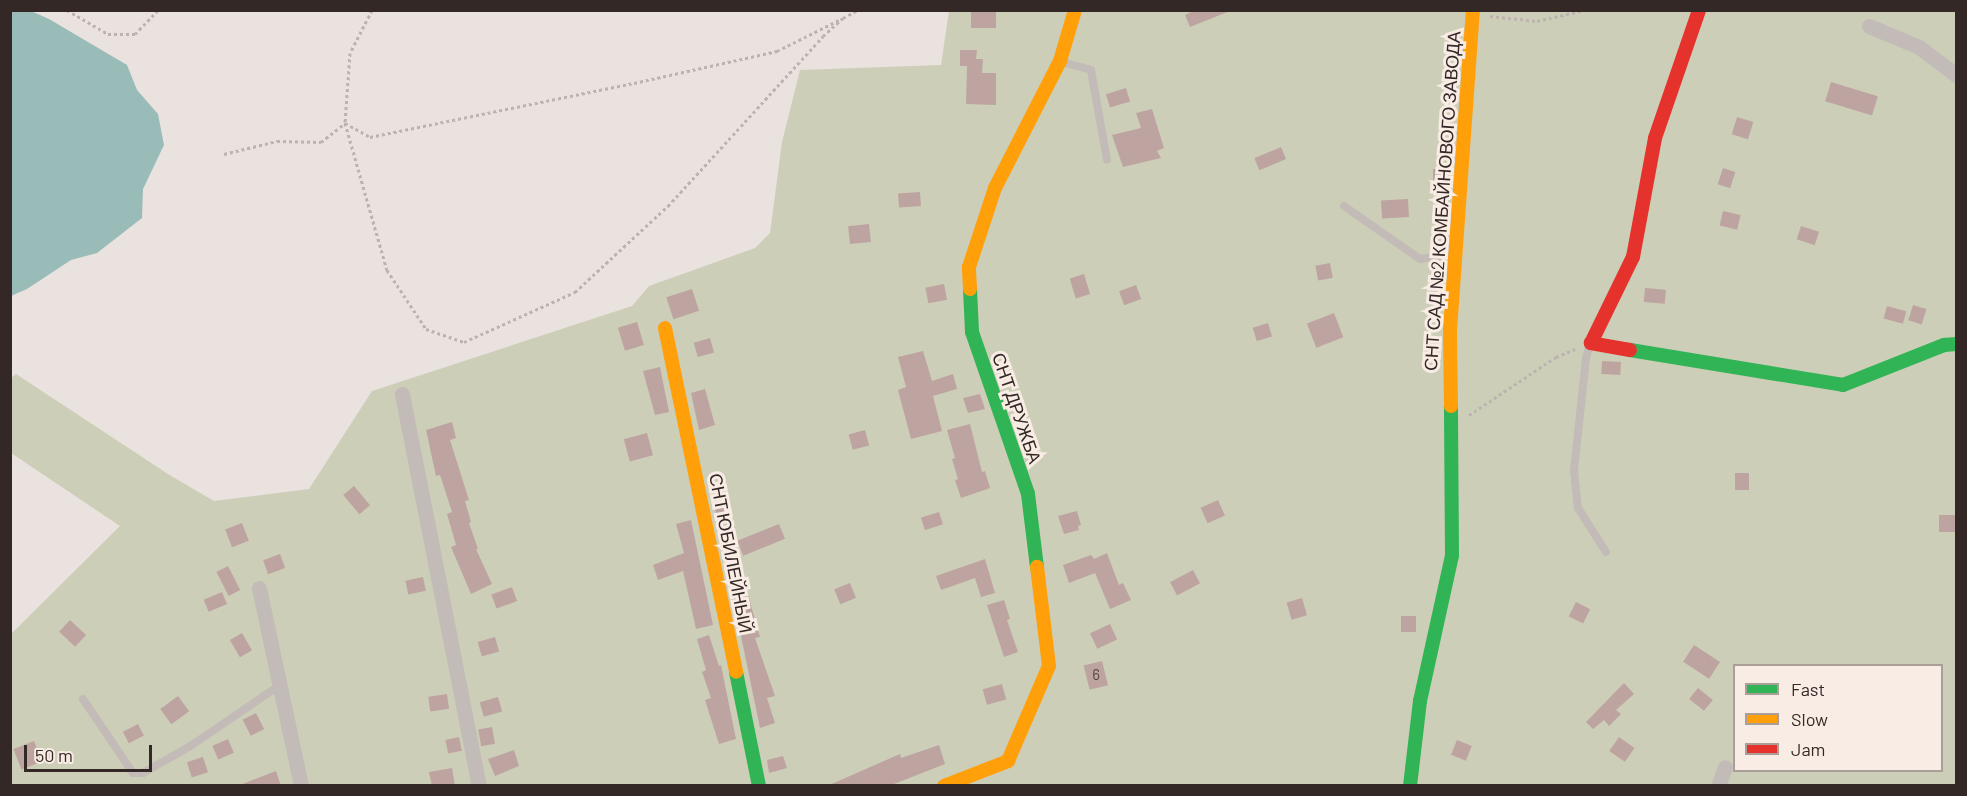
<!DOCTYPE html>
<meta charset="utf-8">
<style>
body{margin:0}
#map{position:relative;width:1967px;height:796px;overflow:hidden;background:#eae2de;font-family:Barlow,sans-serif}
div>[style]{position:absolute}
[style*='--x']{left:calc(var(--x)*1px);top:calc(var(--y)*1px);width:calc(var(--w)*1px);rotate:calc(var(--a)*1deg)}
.green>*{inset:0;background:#cdceb8}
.water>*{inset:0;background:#9abcb8}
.building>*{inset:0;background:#bda4a0;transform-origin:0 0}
.path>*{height:3px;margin-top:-1.5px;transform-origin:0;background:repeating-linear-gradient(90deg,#bcb3af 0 3px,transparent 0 6px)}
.lane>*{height:8px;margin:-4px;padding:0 4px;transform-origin:4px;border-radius:4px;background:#c3bbb7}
.street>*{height:15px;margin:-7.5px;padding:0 7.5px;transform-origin:7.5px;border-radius:7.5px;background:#c3bbb7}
.fast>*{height:14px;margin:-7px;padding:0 7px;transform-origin:7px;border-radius:7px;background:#30b455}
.slow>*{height:14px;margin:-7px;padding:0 7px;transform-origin:7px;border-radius:7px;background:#ff9f0a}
.jam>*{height:14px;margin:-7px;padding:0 7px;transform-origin:7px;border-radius:7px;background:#e5322d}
span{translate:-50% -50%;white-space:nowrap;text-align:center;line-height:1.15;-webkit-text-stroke:6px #f8ece4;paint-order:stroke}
.number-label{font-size:15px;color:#564744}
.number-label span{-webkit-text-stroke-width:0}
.street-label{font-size:18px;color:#332826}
.frame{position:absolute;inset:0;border:12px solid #332826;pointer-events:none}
.legend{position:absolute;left:1733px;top:664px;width:210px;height:108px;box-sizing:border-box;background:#f8ece4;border:2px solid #a99e98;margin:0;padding:8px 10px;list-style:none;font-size:18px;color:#332826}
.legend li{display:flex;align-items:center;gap:12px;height:30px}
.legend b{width:30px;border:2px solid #a99e98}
.scale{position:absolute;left:24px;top:745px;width:128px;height:27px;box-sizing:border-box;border:3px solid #332826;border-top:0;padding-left:8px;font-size:18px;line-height:21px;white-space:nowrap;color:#332826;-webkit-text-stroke:4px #f8ece4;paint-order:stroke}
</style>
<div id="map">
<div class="green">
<div style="clip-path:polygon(evenodd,949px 11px,1956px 11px,1956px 785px,11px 785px,10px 635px,120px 526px,11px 453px,11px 378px,16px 374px,168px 474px,214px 501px,309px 489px,372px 391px,632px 306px,649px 286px,755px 248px,770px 233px,782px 142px,800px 70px,941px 65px,949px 11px,1734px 666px,1942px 666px,1942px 770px,1734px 770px,1734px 666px)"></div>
</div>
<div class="water">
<div style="clip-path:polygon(11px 10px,31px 11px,49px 19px,127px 65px,137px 90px,158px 114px,164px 145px,143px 189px,142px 218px,97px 253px,71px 260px,27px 289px,11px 296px)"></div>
</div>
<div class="building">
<div style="clip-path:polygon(1195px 10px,1230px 10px,1230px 11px,1190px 27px,1185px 15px)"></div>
<div style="left:996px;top:11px;width:17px;height:25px;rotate:90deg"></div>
<div style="clip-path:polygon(960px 50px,977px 50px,976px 59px,983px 59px,982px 73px,996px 73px,996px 105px,966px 104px,967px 66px,960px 66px)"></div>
<div style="left:1831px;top:82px;width:49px;height:20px;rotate:17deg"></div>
<div style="left:1126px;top:88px;width:14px;height:21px;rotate:73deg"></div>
<div style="clip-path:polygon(1152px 109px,1164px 148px,1157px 151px,1161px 158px,1123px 167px,1112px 135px,1141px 128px,1136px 113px)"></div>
<div style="left:1737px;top:117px;width:17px;height:18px;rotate:17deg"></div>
<div style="left:1281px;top:147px;width:13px;height:29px;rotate:67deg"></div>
<div style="left:1723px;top:168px;width:13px;height:17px;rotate:18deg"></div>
<div style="left:1433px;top:169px;width:16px;height:14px"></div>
<div style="left:920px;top:192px;width:14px;height:22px;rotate:86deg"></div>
<div style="left:1408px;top:199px;width:18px;height:27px;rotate:87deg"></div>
<div style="left:1723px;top:211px;width:18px;height:15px;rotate:13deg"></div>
<div style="left:869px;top:224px;width:18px;height:21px;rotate:84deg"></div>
<div style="left:1801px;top:226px;width:19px;height:14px;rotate:18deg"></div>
<div style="left:1330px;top:263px;width:15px;height:15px;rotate:79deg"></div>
<div style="left:1084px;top:274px;width:21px;height:15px;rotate:73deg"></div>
<div style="left:944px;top:284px;width:16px;height:19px;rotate:79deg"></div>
<div style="left:1136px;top:285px;width:15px;height:18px;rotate:70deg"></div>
<div style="left:1645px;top:288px;width:21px;height:14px;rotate:5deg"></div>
<div style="left:692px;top:289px;width:23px;height:27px;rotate:72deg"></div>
<div style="left:1913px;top:305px;width:14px;height:16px;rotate:17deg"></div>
<div style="left:1887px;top:306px;width:20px;height:13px;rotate:15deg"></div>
<div style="left:1334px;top:313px;width:26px;height:29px;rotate:69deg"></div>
<div style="left:637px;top:322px;width:24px;height:20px;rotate:73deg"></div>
<div style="left:1268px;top:323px;width:14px;height:16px;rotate:73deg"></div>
<div style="left:710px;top:338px;width:15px;height:17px;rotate:74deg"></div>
<div style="clip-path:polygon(923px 351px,932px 381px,953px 374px,957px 389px,933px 396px,942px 431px,911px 439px,898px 390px,906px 387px,898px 357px)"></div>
<div style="left:1602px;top:361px;width:19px;height:13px;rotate:3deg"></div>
<div style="clip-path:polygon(660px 367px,669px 412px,655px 415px,643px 371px)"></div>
<div style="clip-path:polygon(705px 389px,715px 425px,699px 430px,691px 393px)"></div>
<div style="clip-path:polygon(980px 394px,985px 409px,968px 413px,963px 398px)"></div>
<div style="clip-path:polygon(452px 422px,456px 438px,450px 440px,469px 500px,465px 501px,471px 522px,469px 523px,478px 549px,476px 549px,492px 584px,471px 594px,451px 547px,456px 545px,447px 514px,452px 512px,440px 475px,436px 476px,426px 430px)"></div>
<div style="clip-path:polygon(970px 424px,982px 472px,985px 471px,990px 488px,961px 498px,955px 480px,958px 479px,952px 459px,955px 458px,947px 430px)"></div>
<div style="left:865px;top:430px;width:16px;height:17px;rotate:75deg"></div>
<div style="left:647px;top:433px;width:23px;height:24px;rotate:75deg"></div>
<div style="left:1735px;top:473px;width:14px;height:17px"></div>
<div style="left:354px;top:486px;width:25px;height:14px;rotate:50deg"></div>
<div style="left:1218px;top:500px;width:17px;height:19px;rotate:66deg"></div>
<div style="clip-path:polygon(722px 502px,727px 517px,717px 519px,714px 504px)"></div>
<div style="clip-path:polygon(1077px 511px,1081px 525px,1078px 526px,1079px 530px,1064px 534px,1058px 516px)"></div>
<div style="left:939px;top:512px;width:13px;height:19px;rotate:72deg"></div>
<div style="left:1939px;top:515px;width:17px;height:17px"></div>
<div style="clip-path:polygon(691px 520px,713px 625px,696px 629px,683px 571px,658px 580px,653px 565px,684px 553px,676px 524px)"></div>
<div style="left:242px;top:523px;width:19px;height:18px;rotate:69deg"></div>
<div style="left:779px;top:524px;width:16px;height:45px;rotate:68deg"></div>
<div style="clip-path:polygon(1107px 553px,1119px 585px,1123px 583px,1131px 600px,1110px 609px,1095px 573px,1069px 583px,1063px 565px,1091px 555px,1094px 559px)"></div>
<div style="left:280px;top:554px;width:15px;height:18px;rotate:70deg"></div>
<div style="clip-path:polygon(985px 559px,995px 593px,981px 597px,975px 578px,941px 590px,936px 576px)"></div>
<div style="left:737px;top:564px;width:24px;height:10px;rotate:75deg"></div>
<div style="left:228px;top:566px;width:27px;height:13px;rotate:63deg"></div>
<div style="left:1193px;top:570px;width:15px;height:26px;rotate:62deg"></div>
<div style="left:423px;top:577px;width:14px;height:18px;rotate:78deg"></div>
<div style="left:850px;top:583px;width:16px;height:17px;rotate:68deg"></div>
<div style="left:512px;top:587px;width:15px;height:22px;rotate:70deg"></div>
<div style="clip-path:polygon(746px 588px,760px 637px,755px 638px,775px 696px,767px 698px,775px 723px,760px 728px,732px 592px)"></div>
<div style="left:222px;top:592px;width:13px;height:20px;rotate:67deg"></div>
<div style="left:1302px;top:598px;width:18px;height:16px;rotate:74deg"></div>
<div style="clip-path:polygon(1004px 600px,1010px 619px,1007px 620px,1018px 652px,1004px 657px,987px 605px)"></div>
<div style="left:1576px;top:602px;width:16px;height:16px;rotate:27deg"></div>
<div style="left:1401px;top:616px;width:15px;height:16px"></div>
<div style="left:70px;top:620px;width:22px;height:16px;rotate:43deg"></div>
<div style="left:1110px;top:624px;width:17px;height:22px;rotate:65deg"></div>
<div style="left:242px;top:633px;width:20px;height:14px;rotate:60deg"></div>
<div style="clip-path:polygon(709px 635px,719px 666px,721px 665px,736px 739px,719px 744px,705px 700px,711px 698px,702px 672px,706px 670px,697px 639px)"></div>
<div style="left:495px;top:637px;width:15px;height:18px;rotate:74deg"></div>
<div style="left:1694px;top:645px;width:31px;height:20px;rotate:33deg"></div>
<div style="left:1102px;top:661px;width:25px;height:19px;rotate:76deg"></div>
<div style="clip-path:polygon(1624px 683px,1634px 694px,1616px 710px,1621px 714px,1609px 726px,1604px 720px,1593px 729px,1586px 722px)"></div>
<div style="left:1002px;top:684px;width:16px;height:20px;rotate:75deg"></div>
<div style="left:1698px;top:688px;width:19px;height:14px;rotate:39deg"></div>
<div style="left:447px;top:694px;width:15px;height:19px;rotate:82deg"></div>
<div style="left:178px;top:696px;width:19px;height:22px;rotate:54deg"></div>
<div style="left:498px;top:697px;width:15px;height:19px;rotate:74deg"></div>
<div style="left:256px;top:713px;width:18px;height:15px;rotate:63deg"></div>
<div style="left:138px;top:724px;width:13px;height:17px;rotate:63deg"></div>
<div style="left:492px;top:727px;width:17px;height:14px;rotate:80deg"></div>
<div style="left:459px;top:737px;width:14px;height:14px;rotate:78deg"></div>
<div style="left:1619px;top:737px;width:19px;height:17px;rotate:35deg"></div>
<div style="left:228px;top:739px;width:15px;height:17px;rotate:67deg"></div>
<div style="left:1457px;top:740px;width:16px;height:16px;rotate:22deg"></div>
<div style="left:34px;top:741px;width:22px;height:22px;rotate:69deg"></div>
<div style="clip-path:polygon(939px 745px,945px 764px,889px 786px,827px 786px,900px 754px,901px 758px)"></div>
<div style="clip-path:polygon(514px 750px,519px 766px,495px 776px,488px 759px)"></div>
<div style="clip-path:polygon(783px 756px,787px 768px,769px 773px,767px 760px)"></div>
<div style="left:203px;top:757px;width:16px;height:17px;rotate:72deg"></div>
<div style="clip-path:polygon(452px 768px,455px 786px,432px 786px,429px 772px)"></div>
<div style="clip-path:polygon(276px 771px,281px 786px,240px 786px,240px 785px)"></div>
</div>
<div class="path">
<div style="--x:67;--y:10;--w:48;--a:30.3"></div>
<div style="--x:108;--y:34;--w:27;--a:0"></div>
<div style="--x:135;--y:34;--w:33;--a:-46"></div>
<div style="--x:346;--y:10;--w:9;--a:0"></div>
<div style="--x:372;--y:10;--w:48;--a:117.1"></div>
<div style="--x:350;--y:53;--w:70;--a:94.1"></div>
<div style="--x:345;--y:123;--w:153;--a:74.1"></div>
<div style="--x:387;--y:270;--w:71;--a:56.5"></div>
<div style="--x:426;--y:329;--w:40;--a:18.9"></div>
<div style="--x:464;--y:342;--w:122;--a:-24.2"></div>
<div style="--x:575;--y:292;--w:127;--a:-42.8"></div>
<div style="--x:668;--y:206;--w:230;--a:-47.6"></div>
<div style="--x:823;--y:36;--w:27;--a:-42"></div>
<div style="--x:843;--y:18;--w:17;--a:-28"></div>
<div style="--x:1490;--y:16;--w:47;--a:6.1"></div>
<div style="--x:1537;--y:21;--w:49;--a:-12.9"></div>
<div style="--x:224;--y:154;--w:55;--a:-13.8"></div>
<div style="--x:277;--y:141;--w:44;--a:1.3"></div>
<div style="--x:321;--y:142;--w:31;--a:-38"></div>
<div style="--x:345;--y:123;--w:29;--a:29"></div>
<div style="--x:370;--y:137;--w:269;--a:-11.6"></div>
<div style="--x:634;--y:83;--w:147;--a:-12.6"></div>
<div style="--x:777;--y:51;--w:69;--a:-26.6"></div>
<div style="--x:1469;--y:415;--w:105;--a:-33.7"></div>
<div style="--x:1556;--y:357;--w:21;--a:-23"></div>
</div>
<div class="lane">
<div style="--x:1062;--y:62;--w:30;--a:15"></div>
<div style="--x:1091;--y:70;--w:91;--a:79.9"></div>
<div style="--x:1344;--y:206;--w:93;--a:34.9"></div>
<div style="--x:1420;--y:259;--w:32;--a:-9"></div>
<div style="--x:1590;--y:344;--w:15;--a:106"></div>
<div style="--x:1586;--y:358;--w:114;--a:96.1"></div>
<div style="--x:1574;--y:471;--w:37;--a:84"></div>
<div style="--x:1578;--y:508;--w:52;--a:57.5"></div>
<div style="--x:83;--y:699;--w:89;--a:56"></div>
<div style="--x:133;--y:773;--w:10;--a:0"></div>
<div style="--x:143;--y:773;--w:56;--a:-29.7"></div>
<div style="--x:192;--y:745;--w:107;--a:-34.3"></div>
</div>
<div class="street">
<div style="--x:1869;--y:26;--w:54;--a:22.8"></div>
<div style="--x:1919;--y:47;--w:46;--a:37.1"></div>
<div style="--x:402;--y:394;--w:399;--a:78.9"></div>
<div style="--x:259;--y:588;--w:202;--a:78"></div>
<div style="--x:1718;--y:786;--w:20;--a:-70"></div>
</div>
<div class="fast">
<div style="--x:970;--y:289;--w:43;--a:87.3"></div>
<div style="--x:972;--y:332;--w:171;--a:70.9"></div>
<div style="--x:1028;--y:494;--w:74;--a:83"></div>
<div style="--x:1630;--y:350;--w:216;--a:9.3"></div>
<div style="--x:1843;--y:385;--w:109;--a:-21.6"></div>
<div style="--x:1944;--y:345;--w:12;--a:-5"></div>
<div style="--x:736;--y:672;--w:116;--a:78.6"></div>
<div style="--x:1410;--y:786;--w:86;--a:-83.3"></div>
<div style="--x:1420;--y:701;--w:149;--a:-77.6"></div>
<div style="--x:1452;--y:555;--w:149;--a:-90.4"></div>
</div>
<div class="slow">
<div style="--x:970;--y:289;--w:22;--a:-93"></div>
<div style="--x:969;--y:267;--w:83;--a:-71.8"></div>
<div style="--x:995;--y:188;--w:143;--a:-62.9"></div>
<div style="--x:1060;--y:61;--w:53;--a:-73.6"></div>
<div style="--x:665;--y:328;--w:351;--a:78.3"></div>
<div style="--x:1451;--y:406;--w:76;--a:-90.8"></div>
<div style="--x:1450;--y:330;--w:321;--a:-85.9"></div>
<div style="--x:944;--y:786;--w:69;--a:-21.3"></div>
<div style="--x:1008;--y:761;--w:103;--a:-66.7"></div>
<div style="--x:1049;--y:666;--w:100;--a:-96.9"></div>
</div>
<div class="jam">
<div style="--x:1630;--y:350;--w:40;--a:-170"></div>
<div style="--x:1591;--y:343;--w:96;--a:-64"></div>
<div style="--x:1633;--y:257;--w:121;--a:-79.5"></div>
<div style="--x:1655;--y:138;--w:135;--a:-71"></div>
</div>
<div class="number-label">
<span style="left:1096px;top:675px">6</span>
</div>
<div class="street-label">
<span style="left:1442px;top:201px;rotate:-86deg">СНТ САД №2 КОМБАЙНОВОГО ЗАВОДА</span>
<span style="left:1017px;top:408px;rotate:71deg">СНТ ДРУЖБА</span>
<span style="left:731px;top:553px;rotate:79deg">СНТ ЮБИЛЕЙНЫЙ</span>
</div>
<div class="frame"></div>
<ul class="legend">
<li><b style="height:8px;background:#30b455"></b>Fast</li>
<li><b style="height:8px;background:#ff9f0a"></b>Slow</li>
<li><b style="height:8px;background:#e5322d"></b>Jam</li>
</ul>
<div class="scale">50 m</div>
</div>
